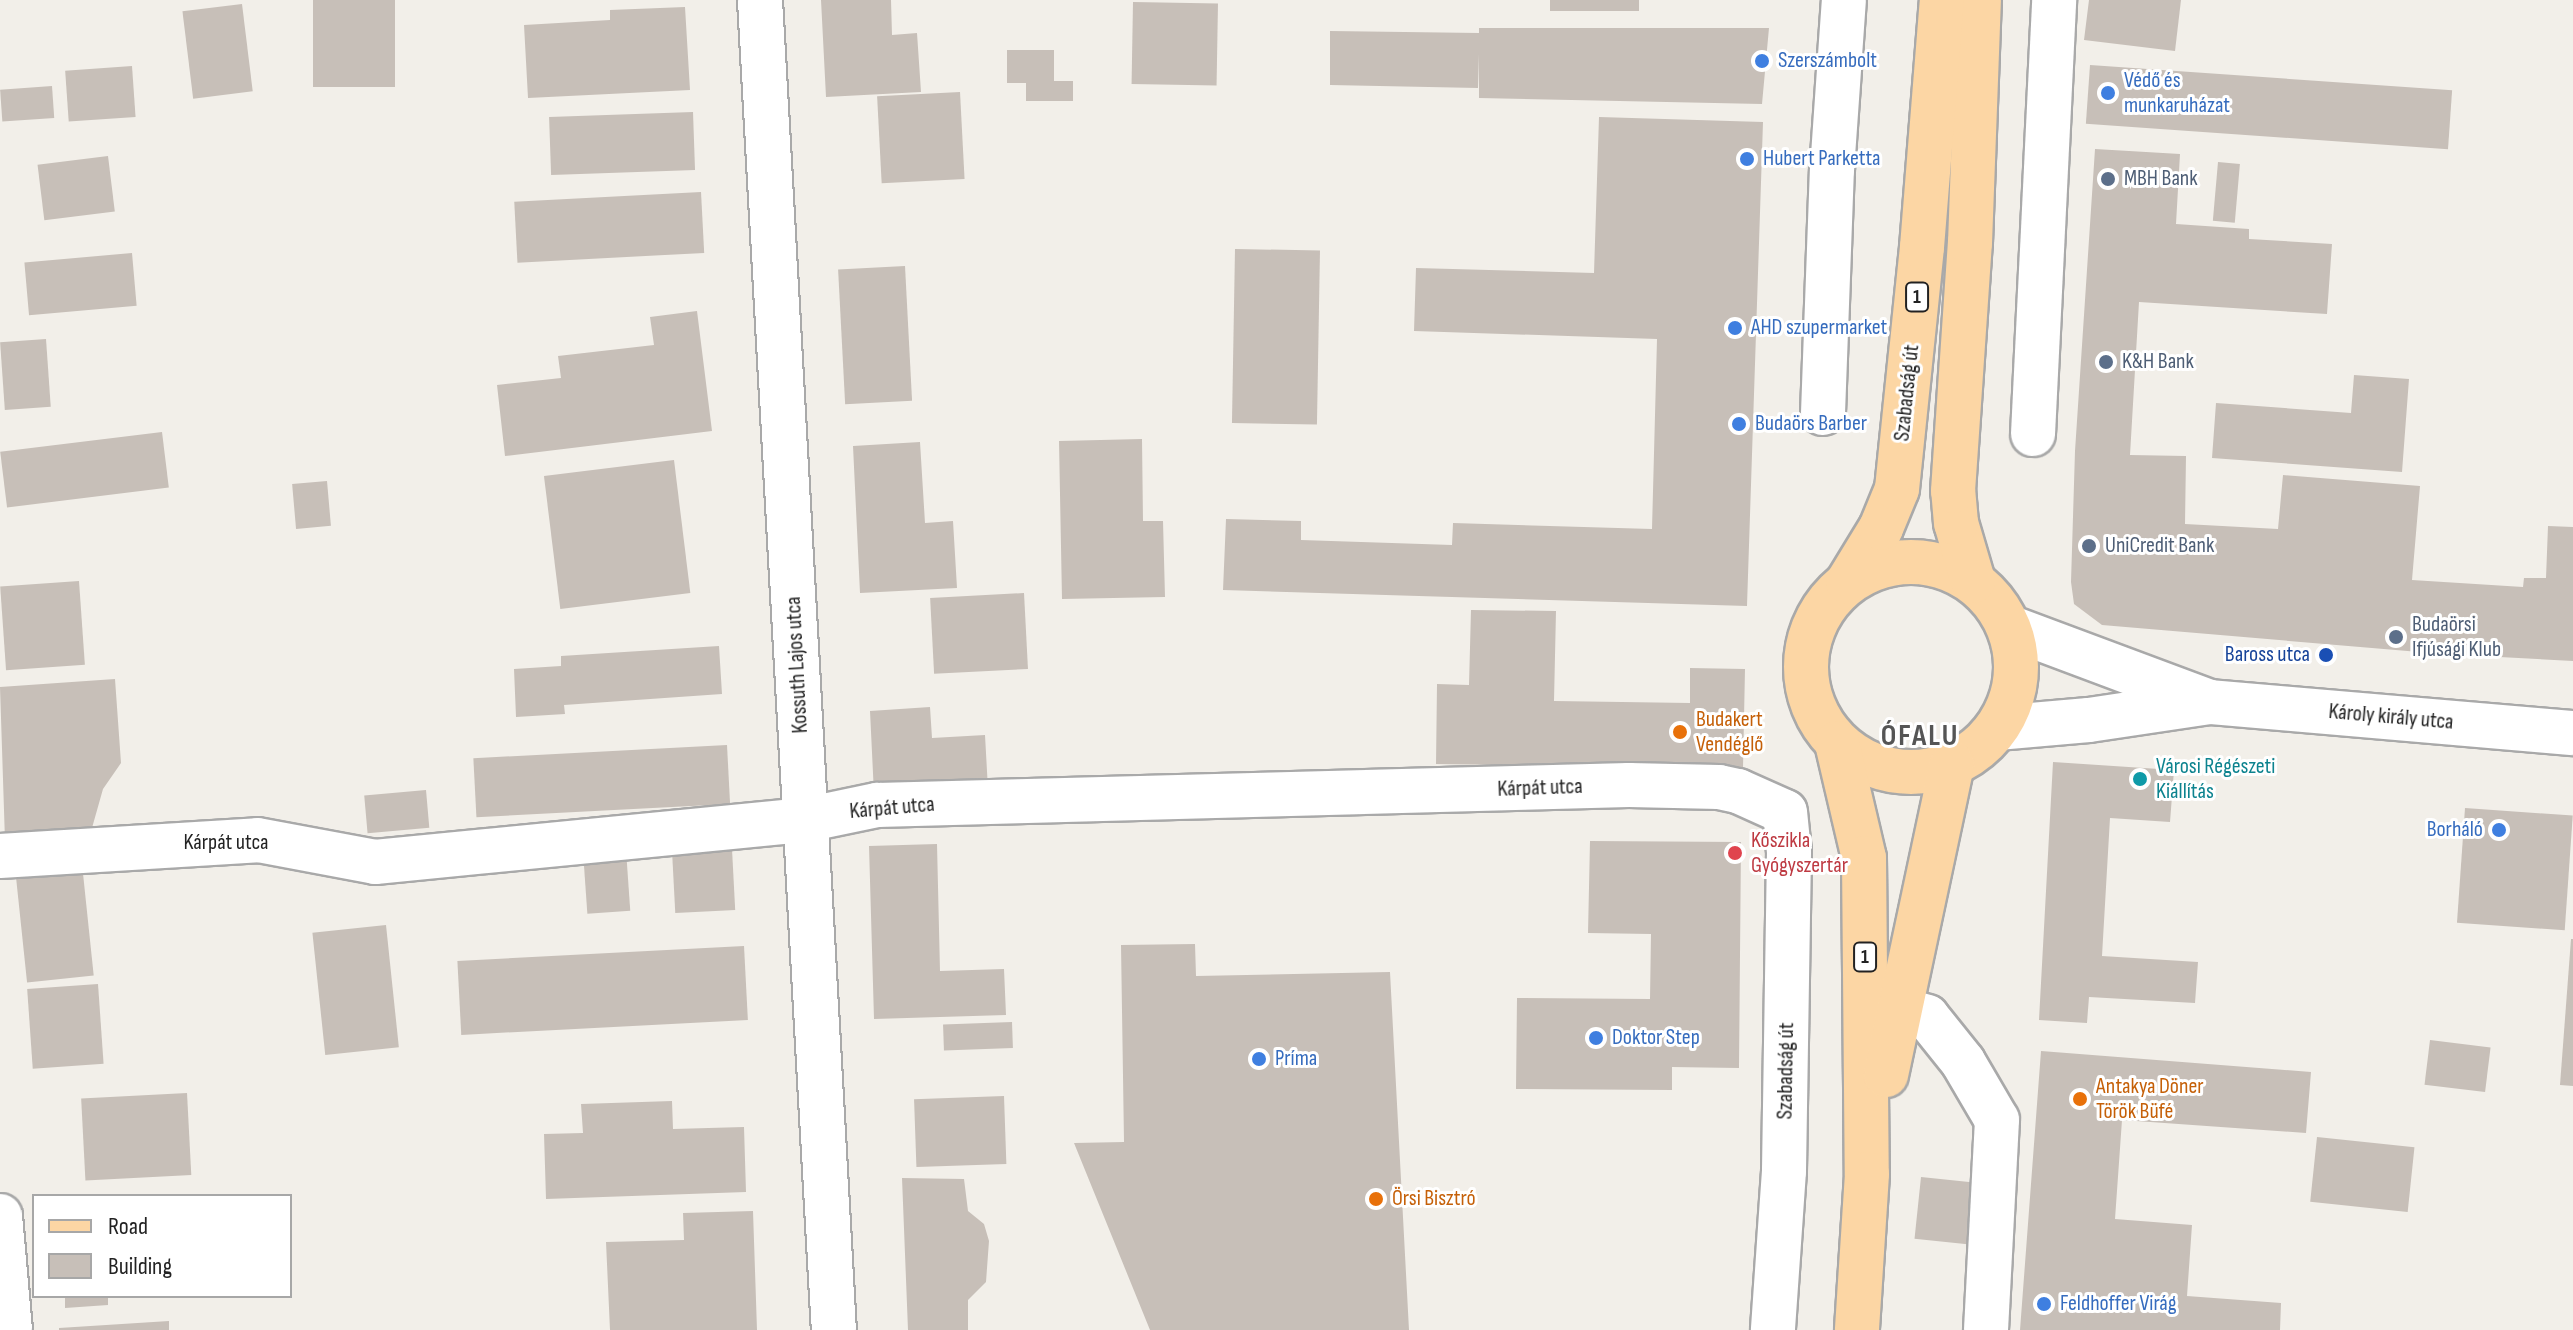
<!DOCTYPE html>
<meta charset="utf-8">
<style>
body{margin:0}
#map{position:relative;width:2573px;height:1330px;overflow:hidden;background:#f2efe9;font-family:"Sofia Sans Condensed",sans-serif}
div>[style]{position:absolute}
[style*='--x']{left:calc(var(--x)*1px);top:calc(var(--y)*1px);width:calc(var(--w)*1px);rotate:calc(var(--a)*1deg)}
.building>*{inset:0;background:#c7bfb8;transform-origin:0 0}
.roads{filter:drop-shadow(2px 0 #a9a9a9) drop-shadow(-2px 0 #a9a9a9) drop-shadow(0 2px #a9a9a9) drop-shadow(0 -2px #a9a9a9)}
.minor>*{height:44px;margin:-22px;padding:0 22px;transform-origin:22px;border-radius:22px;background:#fff}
.tertiary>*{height:44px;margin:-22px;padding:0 22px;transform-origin:22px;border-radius:22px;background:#fff}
.primary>*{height:44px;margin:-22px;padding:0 22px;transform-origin:22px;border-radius:22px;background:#fcd6a4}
.primary>.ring{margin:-22px;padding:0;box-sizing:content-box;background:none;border:44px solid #fcd6a4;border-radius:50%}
.dots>*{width:22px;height:22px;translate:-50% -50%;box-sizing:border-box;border:4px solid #fff;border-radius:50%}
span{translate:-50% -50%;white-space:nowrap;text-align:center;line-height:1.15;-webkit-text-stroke:6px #fff;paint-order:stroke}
.shield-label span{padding:2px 6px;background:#fff;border:2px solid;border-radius:6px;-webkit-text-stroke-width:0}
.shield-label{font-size:20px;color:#222;font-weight:700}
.shop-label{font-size:22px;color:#366cbe}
.left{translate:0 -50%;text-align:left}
.right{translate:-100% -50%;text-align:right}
.service-label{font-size:22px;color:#4e5e75}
.street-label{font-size:22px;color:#222}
.transit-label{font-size:22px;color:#164399}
.food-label{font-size:22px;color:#c56008}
.culture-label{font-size:22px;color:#0d838f}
.health-label{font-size:22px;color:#be3a42}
.district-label{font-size:30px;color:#555;font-weight:700;letter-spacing:2px}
.legend{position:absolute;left:32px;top:1194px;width:260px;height:104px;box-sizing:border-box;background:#fff;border:2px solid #a7a7a7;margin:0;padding:10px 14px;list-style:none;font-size:24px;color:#222}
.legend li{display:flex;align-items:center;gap:16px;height:40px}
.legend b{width:40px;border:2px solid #a7a7a7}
</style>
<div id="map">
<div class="building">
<div style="left:313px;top:0;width:82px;height:87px"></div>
<div style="clip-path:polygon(821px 0,891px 0,892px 35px,917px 33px,921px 92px,826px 97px)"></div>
<div style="left:1550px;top:0;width:89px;height:11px"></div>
<div style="clip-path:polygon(2089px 0,2181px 0,2175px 51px,2084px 40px)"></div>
<div style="left:1133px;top:2px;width:85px;height:82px;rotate:1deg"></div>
<div style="left:242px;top:4px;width:88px;height:60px;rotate:83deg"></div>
<div style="clip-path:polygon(685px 7px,690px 90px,528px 98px,524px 25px,610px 20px,610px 10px)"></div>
<div style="clip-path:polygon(1479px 28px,1769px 28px,1762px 104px,1479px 98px,1479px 54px,1478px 88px,1330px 85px,1330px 31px,1479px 33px)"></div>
<div style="clip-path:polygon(1007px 50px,1054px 50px,1054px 81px,1073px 81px,1073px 101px,1026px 101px,1026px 83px,1007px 83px)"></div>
<div style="left:2090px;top:65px;width:363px;height:59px;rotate:4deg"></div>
<div style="left:132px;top:66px;width:51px;height:67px;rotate:86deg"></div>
<div style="left:52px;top:86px;width:32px;height:52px;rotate:86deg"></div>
<div style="left:960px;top:92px;width:87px;height:83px;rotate:87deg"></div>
<div style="left:693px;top:112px;width:58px;height:144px;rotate:88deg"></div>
<div style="clip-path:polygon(1599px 117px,1763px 122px,1747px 606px,1223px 590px,1226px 519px,1301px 521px,1301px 540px,1452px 545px,1453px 523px,1652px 529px,1657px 339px,1414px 331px,1416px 268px,1594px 273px)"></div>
<div style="clip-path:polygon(2095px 149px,2180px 154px,2176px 224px,2249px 229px,2249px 239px,2332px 244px,2327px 314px,2139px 302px,2130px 455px,2186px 456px,2185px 524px,2278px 529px,2283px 475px,2420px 486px,2412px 580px,2523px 587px,2524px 578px,2546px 578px,2548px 526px,2573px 527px,2573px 661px,2443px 654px,2102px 625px,2074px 604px,2071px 582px,2075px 451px)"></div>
<div style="left:108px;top:156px;width:56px;height:71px;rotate:83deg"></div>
<div style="left:2218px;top:162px;width:22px;height:59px;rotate:5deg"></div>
<div style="left:701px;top:192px;width:61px;height:187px;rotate:87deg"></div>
<div style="left:1235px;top:249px;width:85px;height:174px;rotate:1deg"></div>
<div style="left:132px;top:253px;width:53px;height:108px;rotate:85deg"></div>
<div style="left:905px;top:266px;width:135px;height:67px;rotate:87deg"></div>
<div style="clip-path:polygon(697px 311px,712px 431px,505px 456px,497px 385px,561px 378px,558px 356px,654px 345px,650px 317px)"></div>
<div style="left:46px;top:339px;width:68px;height:46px;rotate:86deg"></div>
<div style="clip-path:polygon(2354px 375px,2409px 379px,2402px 472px,2212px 458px,2216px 403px,2351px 413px)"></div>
<div style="left:162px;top:432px;width:56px;height:163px;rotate:83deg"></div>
<div style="clip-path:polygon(1142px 439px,1143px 521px,1163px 521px,1165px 597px,1062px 599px,1059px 441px)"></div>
<div style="clip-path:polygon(920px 442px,925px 523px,953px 521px,957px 588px,860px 593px,853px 446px)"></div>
<div style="left:674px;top:460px;width:134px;height:131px;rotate:83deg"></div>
<div style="left:327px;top:481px;width:45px;height:35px;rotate:85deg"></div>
<div style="left:79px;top:581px;width:84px;height:79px;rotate:86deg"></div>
<div style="left:1024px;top:593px;width:76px;height:94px;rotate:87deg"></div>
<div style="clip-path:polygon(1471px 610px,1556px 611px,1554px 701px,1690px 703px,1690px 668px,1745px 669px,1743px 768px,1436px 764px,1437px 684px,1469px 685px)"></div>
<div style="clip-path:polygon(719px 646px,722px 694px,564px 705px,565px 714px,516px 717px,514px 669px,561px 666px,561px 656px)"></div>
<div style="clip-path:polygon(115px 679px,121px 763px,103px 789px,90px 835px,5px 841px,0 687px)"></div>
<div style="clip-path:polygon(930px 707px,932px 738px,985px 735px,988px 789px,874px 794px,870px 711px)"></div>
<div style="left:727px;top:745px;width:59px;height:254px;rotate:87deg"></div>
<div style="clip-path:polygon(2053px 762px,2174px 770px,2170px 822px,2110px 818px,2102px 956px,2198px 962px,2195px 1003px,2089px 997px,2087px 1023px,2039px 1020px)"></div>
<div style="left:426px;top:790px;width:38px;height:62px;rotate:85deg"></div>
<div style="left:2465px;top:808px;width:108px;height:115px;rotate:4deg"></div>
<div style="clip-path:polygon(1590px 841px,1741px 842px,1739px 1068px,1672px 1067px,1672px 1090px,1516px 1089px,1517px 998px,1650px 999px,1651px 934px,1588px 933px)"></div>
<div style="clip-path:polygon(937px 844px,940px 971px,1004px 969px,1006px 1015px,874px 1019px,869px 846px)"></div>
<div style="left:732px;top:849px;width:61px;height:60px;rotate:87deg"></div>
<div style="left:626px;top:850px;width:61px;height:43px;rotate:86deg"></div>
<div style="left:82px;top:864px;width:112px;height:67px;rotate:84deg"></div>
<div style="left:386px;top:925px;width:123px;height:74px;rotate:84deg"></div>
<div style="clip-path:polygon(2571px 939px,2573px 939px,2573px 1086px,2560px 1085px)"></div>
<div style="clip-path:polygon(1195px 944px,1196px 976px,1390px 972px,1409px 1330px,1150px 1330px,1074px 1143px,1124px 1142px,1121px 945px)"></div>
<div style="left:744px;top:946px;width:74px;height:287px;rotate:87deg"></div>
<div style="left:98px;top:984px;width:80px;height:71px;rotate:86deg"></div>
<div style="left:1012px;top:1022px;width:26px;height:69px;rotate:88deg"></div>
<div style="left:2430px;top:1040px;width:61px;height:45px;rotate:7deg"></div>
<div style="clip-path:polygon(2041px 1051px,2311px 1072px,2306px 1133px,2122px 1120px,2115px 1219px,2192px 1225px,2187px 1296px,2281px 1303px,2280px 1330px,2020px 1330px)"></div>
<div style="left:187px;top:1093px;width:82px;height:106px;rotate:87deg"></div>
<div style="left:1004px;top:1096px;width:68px;height:90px;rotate:88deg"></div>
<div style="clip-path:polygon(672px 1101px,673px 1129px,744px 1127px,746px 1192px,546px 1199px,544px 1134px,583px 1133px,581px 1104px)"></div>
<div style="left:2317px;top:1137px;width:98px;height:65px;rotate:6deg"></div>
<div style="left:1921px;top:1177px;width:58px;height:62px;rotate:6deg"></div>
<div style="clip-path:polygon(902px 1178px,964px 1179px,968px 1211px,984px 1224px,989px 1241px,986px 1282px,968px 1300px,968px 1330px,908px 1330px)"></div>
<div style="clip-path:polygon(753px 1211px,757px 1330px,610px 1330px,606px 1242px,684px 1240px,683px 1213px)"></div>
<div style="clip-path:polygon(65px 1296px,108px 1296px,108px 1305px,65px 1308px)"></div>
<div style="clip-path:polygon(169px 1321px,169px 1330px,59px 1330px,59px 1328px)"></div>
</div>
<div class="roads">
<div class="minor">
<div style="--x:760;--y:0;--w:1332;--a:86.82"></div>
<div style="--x:1823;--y:413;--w:243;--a:-87.9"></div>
<div style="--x:1832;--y:170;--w:170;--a:-86"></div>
<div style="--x:2033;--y:434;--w:435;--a:-87.2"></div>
<div style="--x:0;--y:856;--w:258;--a:-3.5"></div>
<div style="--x:258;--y:840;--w:119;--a:10.6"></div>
<div style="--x:375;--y:862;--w:432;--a:-5.6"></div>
<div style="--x:805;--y:820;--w:74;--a:-11.8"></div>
<div style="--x:877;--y:805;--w:752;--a:-1.52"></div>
<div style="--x:1629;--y:785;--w:90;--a:1.3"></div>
<div style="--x:1719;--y:787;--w:19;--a:12"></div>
<div style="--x:1738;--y:791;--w:51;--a:24.1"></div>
<div style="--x:1785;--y:812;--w:40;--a:84.3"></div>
<div style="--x:1789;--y:852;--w:319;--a:90.9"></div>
<div style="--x:1784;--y:1171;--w:159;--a:94"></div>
<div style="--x:1898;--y:1009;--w:30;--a:15"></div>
<div style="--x:1927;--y:1017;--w:58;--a:51.3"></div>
<div style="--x:1963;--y:1062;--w:67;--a:59.6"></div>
<div style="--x:1997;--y:1120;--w:210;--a:93"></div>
<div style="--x:0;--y:1216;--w:114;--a:85"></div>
</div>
<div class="tertiary">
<div style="--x:2009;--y:627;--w:211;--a:20.5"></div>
<div style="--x:1997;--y:728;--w:92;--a:-5"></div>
<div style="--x:2089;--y:720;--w:122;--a:-8.5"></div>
<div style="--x:2210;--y:702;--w:364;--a:4.9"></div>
</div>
<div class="primary">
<div class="ring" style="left:1806px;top:562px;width:166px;height:166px"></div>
<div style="--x:1973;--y:581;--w:60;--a:-106.3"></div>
<div style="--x:1956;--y:523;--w:32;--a:-95"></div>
<div style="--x:1953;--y:491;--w:249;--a:-86.1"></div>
<div style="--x:1970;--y:243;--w:243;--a:-87.9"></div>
<div style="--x:1848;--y:582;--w:63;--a:-58.6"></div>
<div style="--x:1881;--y:528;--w:42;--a:-67.7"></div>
<div style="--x:1897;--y:489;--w:243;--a:-84.1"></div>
<div style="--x:1922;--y:247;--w:248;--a:-85.4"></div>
<div style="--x:1837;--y:743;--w:118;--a:76.8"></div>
<div style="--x:1864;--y:858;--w:316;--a:89.5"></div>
<div style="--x:1867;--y:1174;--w:156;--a:93.7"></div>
<div style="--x:1886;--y:1075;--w:318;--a:-78"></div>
</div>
</div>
<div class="dots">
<div style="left:1762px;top:61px;background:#3f7fe0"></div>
<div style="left:2108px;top:93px;background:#3f7fe0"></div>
<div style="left:1747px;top:159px;background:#3f7fe0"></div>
<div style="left:2108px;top:179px;background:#5c6f8a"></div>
<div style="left:1735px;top:328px;background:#3f7fe0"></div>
<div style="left:2106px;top:362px;background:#5c6f8a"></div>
<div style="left:1739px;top:424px;background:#3f7fe0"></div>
<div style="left:2089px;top:546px;background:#5c6f8a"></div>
<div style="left:2396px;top:637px;background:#5c6f8a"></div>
<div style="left:2326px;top:655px;background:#1a4fb4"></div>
<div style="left:1680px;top:732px;background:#e8710a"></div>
<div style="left:2140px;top:779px;background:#0f9aa8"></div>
<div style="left:2499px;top:830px;background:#3f7fe0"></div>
<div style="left:1735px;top:853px;background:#e0444e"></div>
<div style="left:1596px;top:1038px;background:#3f7fe0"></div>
<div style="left:1259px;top:1059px;background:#3f7fe0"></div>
<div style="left:2080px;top:1099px;background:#e8710a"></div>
<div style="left:1376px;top:1199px;background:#e8710a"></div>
<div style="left:2044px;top:1304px;background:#3f7fe0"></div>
</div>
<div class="shield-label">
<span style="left:1917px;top:297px">1</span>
<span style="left:1865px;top:957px">1</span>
</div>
<div class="shop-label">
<span class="left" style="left:1778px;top:61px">Szerszámbolt</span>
<span class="left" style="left:2124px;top:93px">Védő és<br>munkaruházat</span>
<span class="left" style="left:1763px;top:159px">Hubert Parketta</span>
<span class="left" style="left:1751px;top:328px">AHD szupermarket</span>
<span class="left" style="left:1755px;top:424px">Budaörs Barber</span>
<span class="right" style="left:2483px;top:830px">Borháló</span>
<span class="left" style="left:1612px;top:1038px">Doktor Step</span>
<span class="left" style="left:1275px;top:1059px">Príma</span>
<span class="left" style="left:2060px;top:1304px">Feldhoffer Virág</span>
</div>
<div class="service-label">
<span class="left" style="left:2124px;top:179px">MBH Bank</span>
<span class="left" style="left:2122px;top:362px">K&amp;H Bank</span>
<span class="left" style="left:2105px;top:546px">UniCredit Bank</span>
<span class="left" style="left:2412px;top:637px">Budaörsi<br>Ifjúsági Klub</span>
</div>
<div class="street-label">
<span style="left:1907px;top:393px;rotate:-84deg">Szabadság út</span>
<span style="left:797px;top:665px;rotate:-93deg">Kossuth Lajos utca</span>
<span style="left:2391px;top:717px;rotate:5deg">Károly király utca</span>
<span style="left:1540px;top:788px;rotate:-2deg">Kárpát utca</span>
<span style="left:892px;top:808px;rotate:-5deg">Kárpát utca</span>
<span style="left:226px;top:843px">Kárpát utca</span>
<span style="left:1786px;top:1071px;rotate:-89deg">Szabadság út</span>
</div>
<div class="transit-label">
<span class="right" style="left:2310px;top:655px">Baross utca</span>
</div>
<div class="food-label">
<span class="left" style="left:1696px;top:732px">Budakert<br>Vendéglő</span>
<span class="left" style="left:2096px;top:1099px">Antakya Döner<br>Török Büfé</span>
<span class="left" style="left:1392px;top:1199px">Örsi Bisztró</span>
</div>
<div class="culture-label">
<span class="left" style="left:2156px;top:779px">Városi Régészeti<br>Kiállítás</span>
</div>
<div class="health-label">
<span class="left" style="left:1751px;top:853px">Kőszikla<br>Gyógyszertár</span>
</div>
<div class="district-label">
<span style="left:1920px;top:736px">ÓFALU</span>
</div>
<ul class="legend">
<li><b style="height:10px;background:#fcd6a4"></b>Road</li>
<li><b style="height:22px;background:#c7bfb8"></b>Building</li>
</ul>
</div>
